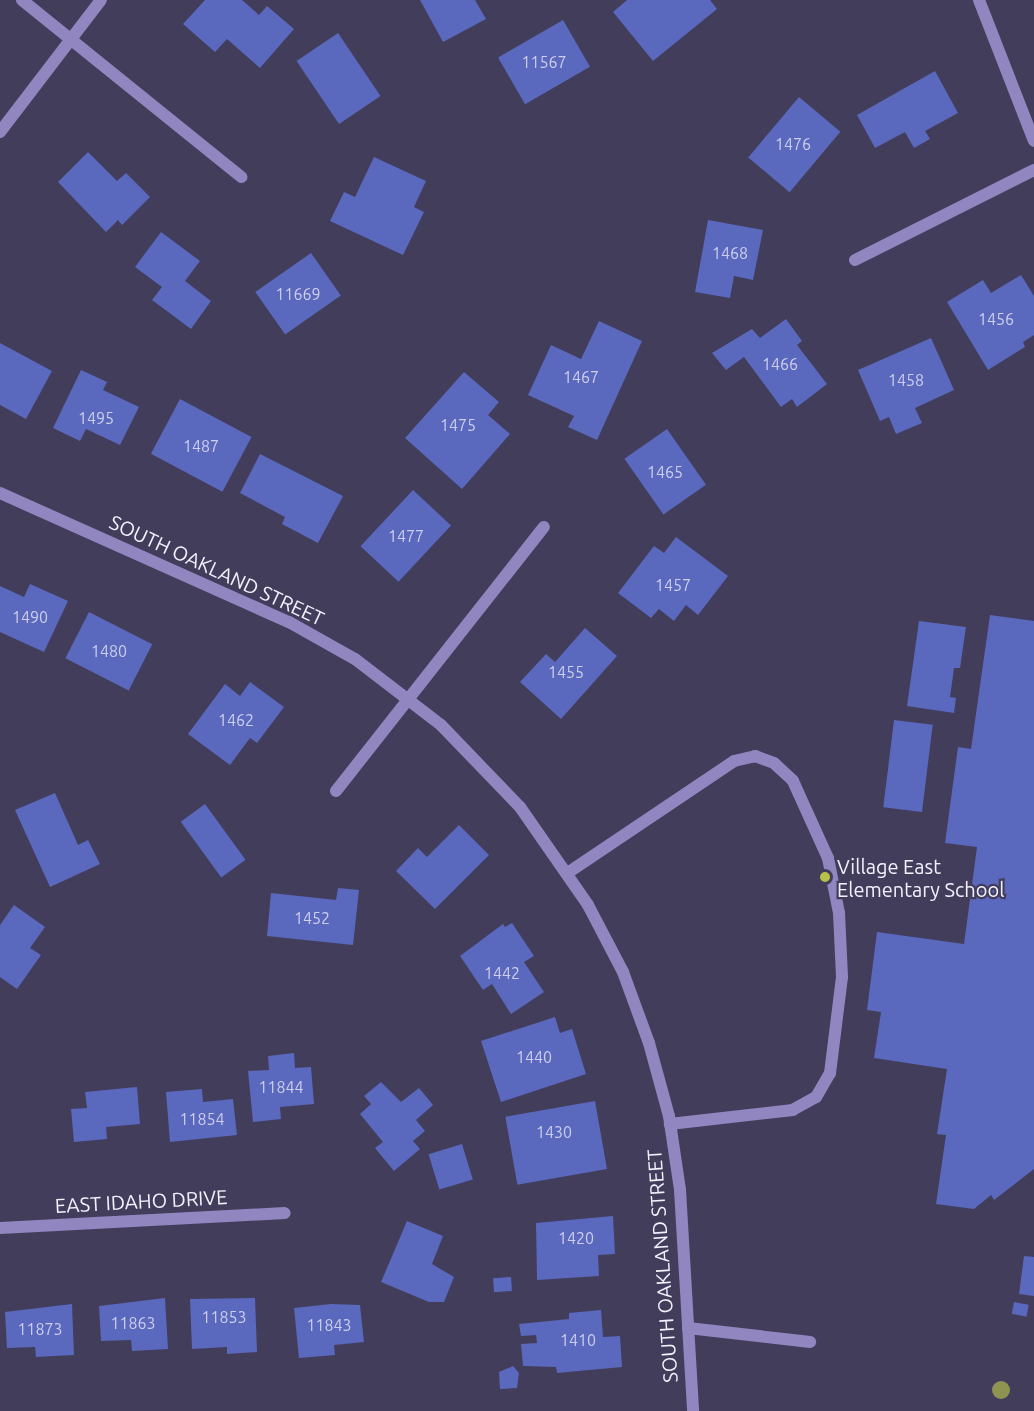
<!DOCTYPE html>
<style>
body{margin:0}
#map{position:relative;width:1034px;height:1411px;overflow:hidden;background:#433d5c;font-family:Ubuntu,sans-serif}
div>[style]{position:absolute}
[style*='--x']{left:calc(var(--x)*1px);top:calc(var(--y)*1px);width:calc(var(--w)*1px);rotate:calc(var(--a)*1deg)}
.building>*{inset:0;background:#5a68bd;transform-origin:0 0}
.service>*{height:12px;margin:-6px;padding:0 6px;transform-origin:6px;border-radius:6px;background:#9286c0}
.minor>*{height:12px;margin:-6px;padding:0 6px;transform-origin:6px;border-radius:6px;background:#9286c0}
.tertiary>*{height:12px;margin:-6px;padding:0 6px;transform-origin:6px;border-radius:6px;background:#9286c0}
.trees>*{width:18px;height:18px;margin:-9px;border-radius:50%;background:#8f9352}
.dots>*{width:16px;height:16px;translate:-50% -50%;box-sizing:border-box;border:3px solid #433d5c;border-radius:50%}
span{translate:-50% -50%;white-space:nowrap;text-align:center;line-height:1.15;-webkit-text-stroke:4.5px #433d5c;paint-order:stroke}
.number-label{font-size:16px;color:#cdcfed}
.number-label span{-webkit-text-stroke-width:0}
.street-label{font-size:20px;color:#f3f1fd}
.poi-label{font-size:20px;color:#f3f1fd}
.left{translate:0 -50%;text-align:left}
</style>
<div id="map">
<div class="building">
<div style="clip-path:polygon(205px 0,242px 0,259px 15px,267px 6px,294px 29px,260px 68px,227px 39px,215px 52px,183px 24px)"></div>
<div style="clip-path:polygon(420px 0,475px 0,486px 19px,443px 42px)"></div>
<div style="clip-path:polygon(627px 0,710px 0,717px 9px,653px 61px,613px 12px)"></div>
<div style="left:563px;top:20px;width:54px;height:75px;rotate:60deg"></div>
<div style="left:338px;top:33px;width:76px;height:50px;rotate:56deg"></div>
<div style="clip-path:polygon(935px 71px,958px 113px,925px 131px,930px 139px,914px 148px,905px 132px,875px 148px,857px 115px)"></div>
<div style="left:799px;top:97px;width:54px;height:79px;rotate:40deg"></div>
<div style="clip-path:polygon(88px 152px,117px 181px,126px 173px,150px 197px,122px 225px,118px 220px,106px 232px,58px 182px)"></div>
<div style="clip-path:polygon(374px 157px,426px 181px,414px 207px,424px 212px,403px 255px,330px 221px,344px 192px,355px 197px)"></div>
<div style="clip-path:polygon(708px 220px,763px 230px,753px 280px,734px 276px,730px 298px,695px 292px)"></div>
<div style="clip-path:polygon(161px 232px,200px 261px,185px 281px,211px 301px,191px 329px,152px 300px,162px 287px,135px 267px)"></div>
<div style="left:311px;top:253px;width:52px;height:68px;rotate:55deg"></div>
<div style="clip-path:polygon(1021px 275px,1034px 296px,1034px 335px,1023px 342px,1025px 347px,988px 370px,947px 302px,983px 280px,991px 293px)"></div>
<div style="clip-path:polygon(786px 319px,802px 341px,797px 345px,827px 384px,797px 407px,792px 399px,781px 407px,744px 357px,726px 370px,712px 353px,752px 329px,760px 338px)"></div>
<div style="clip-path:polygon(599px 321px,642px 341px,597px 440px,568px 427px,574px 416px,528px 395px,551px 345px,581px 359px)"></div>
<div style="clip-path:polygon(931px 338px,954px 390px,915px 408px,922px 423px,896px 434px,889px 417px,880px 421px,858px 370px)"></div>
<div style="clip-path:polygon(0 343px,52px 371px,26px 419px,0 405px)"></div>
<div style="clip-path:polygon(81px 370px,107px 382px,103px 390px,139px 407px,120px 445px,86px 429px,80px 441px,53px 428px)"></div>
<div style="clip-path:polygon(464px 372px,499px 402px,488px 415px,510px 434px,462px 489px,405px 438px)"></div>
<div style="left:180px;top:399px;width:81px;height:62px;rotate:28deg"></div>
<div style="left:667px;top:429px;width:68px;height:52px;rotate:55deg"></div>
<div style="clip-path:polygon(260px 454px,343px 496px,318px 543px,282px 524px,285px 517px,240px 493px)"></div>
<div style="left:413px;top:490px;width:52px;height:77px;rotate:43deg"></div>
<div style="clip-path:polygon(676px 537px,728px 576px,698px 615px,686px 605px,674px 621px,659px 609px,651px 618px,618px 593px,654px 546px,664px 553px)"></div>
<div style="clip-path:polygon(30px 584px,68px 601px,44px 652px,0 632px,0 586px,24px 597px)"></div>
<div style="left:89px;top:612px;width:71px;height:52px;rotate:27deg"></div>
<div style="clip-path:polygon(990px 615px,1034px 621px,1034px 1169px,994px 1200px,991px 1195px,974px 1209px,936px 1204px,946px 1135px,937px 1134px,947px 1069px,874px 1058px,881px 1012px,867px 1010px,877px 932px,964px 944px,977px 847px,945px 843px,958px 747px,971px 749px)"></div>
<div style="clip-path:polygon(919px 621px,966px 627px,960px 668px,954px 668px,950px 697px,956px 698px,954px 713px,907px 706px)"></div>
<div style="clip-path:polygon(585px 628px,617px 656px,561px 719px,520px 682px,546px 654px,555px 662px)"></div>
<div style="clip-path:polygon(250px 682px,284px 707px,257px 743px,250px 738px,230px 765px,188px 734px,225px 684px,240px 696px)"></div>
<div style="left:894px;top:720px;width:39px;height:88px;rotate:7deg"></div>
<div style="clip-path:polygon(55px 793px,78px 845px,88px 840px,100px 864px,50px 887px,15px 810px)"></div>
<div style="left:205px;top:804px;width:69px;height:30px;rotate:54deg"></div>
<div style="clip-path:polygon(459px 825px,489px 855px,435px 909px,396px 871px,418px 848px,427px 857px)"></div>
<div style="clip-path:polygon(338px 888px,359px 890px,353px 945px,267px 936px,271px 893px,336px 900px)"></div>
<div style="clip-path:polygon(14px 905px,45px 927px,30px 948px,41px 955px,17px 989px,0 977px,0 925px)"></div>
<div style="clip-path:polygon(512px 923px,534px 956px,524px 962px,544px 992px,511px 1014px,492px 984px,483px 990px,460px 956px,503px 924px,505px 927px)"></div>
<div style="clip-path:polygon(555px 1017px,560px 1033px,572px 1029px,586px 1074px,501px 1102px,481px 1041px)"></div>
<div style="clip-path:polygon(294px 1053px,295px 1068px,311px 1067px,314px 1104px,280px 1107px,281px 1119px,253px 1122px,248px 1071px,269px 1070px,268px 1056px)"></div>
<div style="clip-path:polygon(381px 1082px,401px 1102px,419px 1088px,433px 1105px,416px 1120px,425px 1131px,413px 1141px,420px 1149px,394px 1171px,375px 1148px,383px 1142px,360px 1114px,371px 1104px,364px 1096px)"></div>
<div style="clip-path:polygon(137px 1087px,140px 1124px,106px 1127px,107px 1139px,74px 1142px,71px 1109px,87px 1108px,85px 1092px)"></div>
<div style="clip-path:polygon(202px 1089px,203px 1102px,233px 1099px,237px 1135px,170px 1142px,166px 1092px)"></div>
<div style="left:595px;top:1101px;width:69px;height:91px;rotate:80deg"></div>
<div style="left:462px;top:1144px;width:37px;height:35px;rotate:73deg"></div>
<div style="clip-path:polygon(613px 1216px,615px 1254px,598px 1255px,599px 1276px,537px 1280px,536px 1223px)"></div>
<div style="clip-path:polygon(407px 1221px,443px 1236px,432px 1264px,454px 1277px,444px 1302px,429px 1302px,381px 1282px)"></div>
<div style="clip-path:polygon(1024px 1256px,1034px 1257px,1034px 1296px,1019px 1294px)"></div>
<div style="left:511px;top:1277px;width:14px;height:18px;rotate:86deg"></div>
<div style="clip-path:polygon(165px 1298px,168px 1349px,132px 1351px,131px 1340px,101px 1341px,99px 1306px)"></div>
<div style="clip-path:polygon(255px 1298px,257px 1352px,227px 1354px,227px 1347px,192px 1349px,190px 1299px)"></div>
<div style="left:1014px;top:1302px;width:15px;height:12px;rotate:11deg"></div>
<div style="clip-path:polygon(72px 1304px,74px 1355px,36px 1357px,35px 1347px,7px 1348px,5px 1312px)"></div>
<div style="clip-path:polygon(331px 1304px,360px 1305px,364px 1342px,334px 1345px,335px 1355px,299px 1358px,294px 1308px)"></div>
<div style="clip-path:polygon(601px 1310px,603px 1337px,620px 1336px,622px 1367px,557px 1373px,556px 1367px,523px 1366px,521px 1344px,537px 1343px,536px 1335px,521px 1336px,519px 1324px,569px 1319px,569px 1313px)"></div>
<div style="clip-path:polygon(513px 1366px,519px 1373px,517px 1388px,500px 1389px,499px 1372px)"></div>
</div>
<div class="service">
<div style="--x:855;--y:260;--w:200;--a:-26.7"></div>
<div style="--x:569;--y:872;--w:199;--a:-33.9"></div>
<div style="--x:734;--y:761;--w:22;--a:-13"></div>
<div style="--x:755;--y:756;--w:20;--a:20"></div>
<div style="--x:774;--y:763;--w:26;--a:43"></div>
<div style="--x:793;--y:781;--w:85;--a:65.6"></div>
<div style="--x:828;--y:858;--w:56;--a:78.7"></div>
<div style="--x:839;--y:913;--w:64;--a:87.3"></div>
<div style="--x:842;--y:977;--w:97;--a:97.1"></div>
<div style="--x:830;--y:1073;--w:28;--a:120"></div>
<div style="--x:816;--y:1097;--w:26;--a:151"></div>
<div style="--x:793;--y:1110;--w:124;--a:173.5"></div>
<div style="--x:688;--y:1328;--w:123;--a:6.5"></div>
</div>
<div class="minor">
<div style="--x:22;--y:0;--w:282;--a:38.9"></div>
<div style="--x:0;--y:493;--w:316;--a:24.1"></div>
<div style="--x:289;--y:622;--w:76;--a:29.3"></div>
<div style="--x:355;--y:659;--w:108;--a:37.5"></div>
<div style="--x:441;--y:725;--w:114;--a:46.1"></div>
<div style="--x:520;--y:807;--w:119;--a:55.2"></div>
<div style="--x:588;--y:905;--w:76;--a:62.4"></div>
<div style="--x:623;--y:972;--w:76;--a:69.9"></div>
<div style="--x:649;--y:1043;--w:76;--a:74.7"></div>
<div style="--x:669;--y:1116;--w:75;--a:81.5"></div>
<div style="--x:680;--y:1190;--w:221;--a:86.6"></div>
<div style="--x:336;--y:791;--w:336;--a:-51.8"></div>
<div style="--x:0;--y:1228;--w:285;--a:-3"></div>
</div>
<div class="tertiary">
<div style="--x:979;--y:0;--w:151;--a:68.7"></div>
<div style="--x:0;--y:132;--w:166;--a:-52.6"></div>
</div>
<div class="trees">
<div style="left:1001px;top:1390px"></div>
</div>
<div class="dots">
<div style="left:825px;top:877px;background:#b7c148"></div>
</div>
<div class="number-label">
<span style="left:544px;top:62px">11567</span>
<span style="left:793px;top:144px">1476</span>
<span style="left:730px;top:253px">1468</span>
<span style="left:298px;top:294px">11669</span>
<span style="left:996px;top:319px">1456</span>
<span style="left:780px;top:364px">1466</span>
<span style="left:581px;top:377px">1467</span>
<span style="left:906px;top:380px">1458</span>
<span style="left:96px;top:418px">1495</span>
<span style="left:458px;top:425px">1475</span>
<span style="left:201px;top:446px">1487</span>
<span style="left:665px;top:472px">1465</span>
<span style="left:406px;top:536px">1477</span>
<span style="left:673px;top:585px">1457</span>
<span style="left:30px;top:617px">1490</span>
<span style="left:109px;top:651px">1480</span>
<span style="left:566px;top:672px">1455</span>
<span style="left:236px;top:720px">1462</span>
<span style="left:312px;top:918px">1452</span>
<span style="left:502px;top:973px">1442</span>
<span style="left:534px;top:1057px">1440</span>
<span style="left:281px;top:1087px">11844</span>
<span style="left:202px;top:1119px">11854</span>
<span style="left:554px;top:1132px">1430</span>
<span style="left:576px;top:1238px">1420</span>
<span style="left:224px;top:1317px">11853</span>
<span style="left:133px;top:1323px">11863</span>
<span style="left:329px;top:1325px">11843</span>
<span style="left:40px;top:1329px">11873</span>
<span style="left:578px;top:1340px">1410</span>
</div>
<div class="street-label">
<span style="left:217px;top:570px;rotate:25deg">SOUTH OAKLAND STREET</span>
<span style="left:141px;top:1201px;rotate:-3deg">EAST IDAHO DRIVE</span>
<span style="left:662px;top:1266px;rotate:-94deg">SOUTH OAKLAND STREET</span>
</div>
<div class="poi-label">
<span class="left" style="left:837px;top:878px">Village East<br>Elementary School</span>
</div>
</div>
